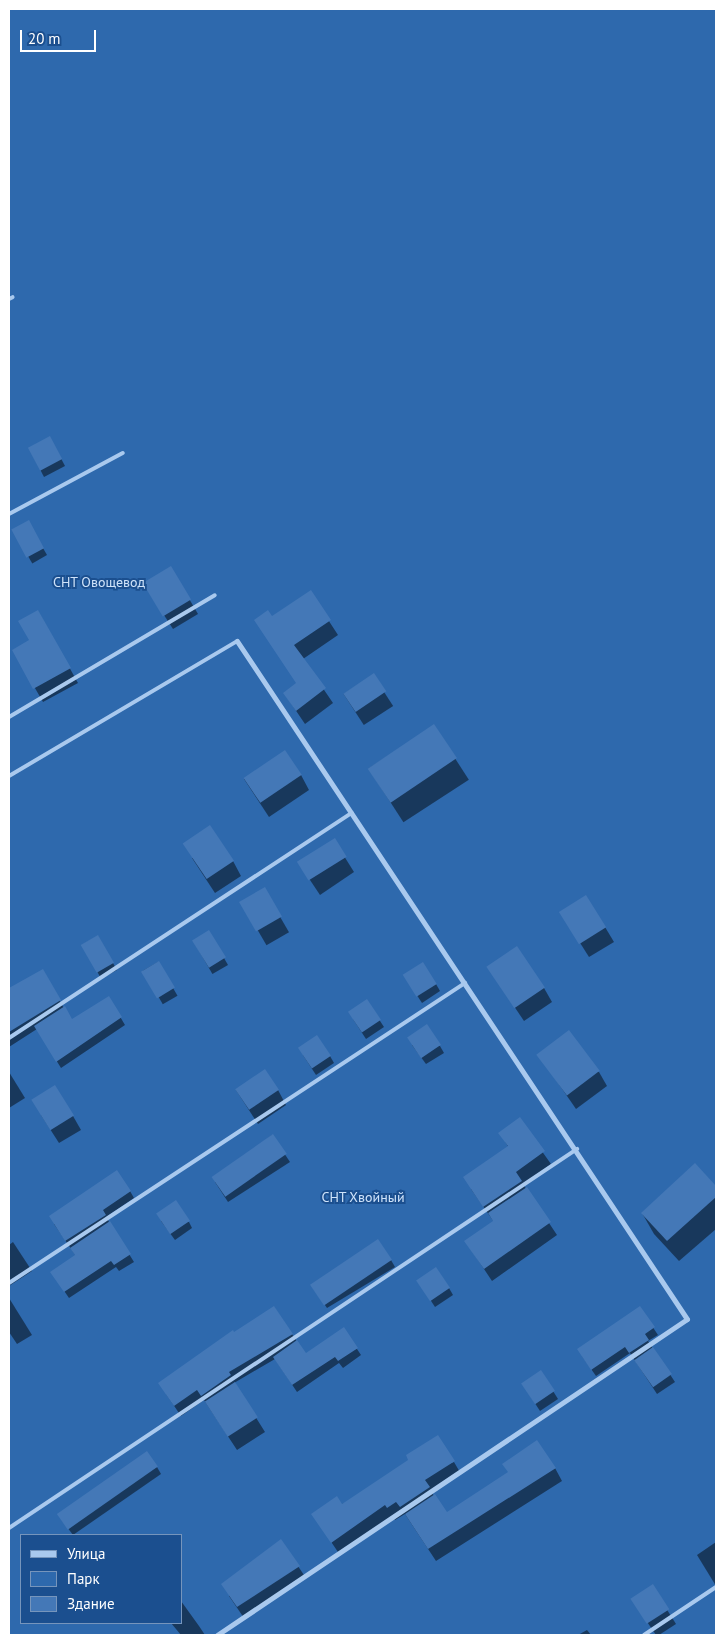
<!DOCTYPE html>
<meta charset="utf-8">
<style>
body{margin:0}
#map{position:relative;width:725px;height:1644px;overflow:hidden;background:#1b4f8f;font-family:"PT Sans",sans-serif}
div>[style]{position:absolute}
[style*='--x']{left:calc(var(--x)*1px);top:calc(var(--y)*1px);width:calc(var(--w)*1px);rotate:calc(var(--a)*1deg)}
.green>*{inset:0;background:#2e69ad}
.shadow>*{inset:0;background:#0007;transform-origin:0 0}
.building>*{inset:0;background:#4478b7;transform-origin:0 0}
.service>*{height:4px;margin:-2px;padding:0 2px;transform-origin:2px;border-radius:2px;background:#a9c9ee}
.minor>*{height:5px;margin:-2.5px;padding:0 2.5px;transform-origin:2.5px;border-radius:2.5px;background:#a9c9ee}
span{translate:-50% -50%;white-space:nowrap;text-align:center;line-height:1.15;-webkit-text-stroke:4px #1b4f8f;paint-order:stroke}
.park-label{font-size:14px;color:#cfe3fa}
.frame{position:absolute;inset:0;border:10px solid #fff;pointer-events:none}
.legend{position:absolute;left:20px;top:1534px;width:162px;height:90px;box-sizing:border-box;background:#1b4f8f;border:1px solid #7695bc;margin:0;padding:6px 9px;list-style:none;font-size:15px;color:#fff}
.legend li{display:flex;align-items:center;gap:10px;height:25px}
.legend b{width:25px;border:1px solid #7695bc}
.scale{position:absolute;left:20px;top:30px;width:76px;height:22px;box-sizing:border-box;border:2px solid #fff;border-top:0;padding-left:6px;font-size:15px;line-height:18px;white-space:nowrap;color:#fff;-webkit-text-stroke:4px #1b4f8f;paint-order:stroke}
</style>
<div id="map">
<div class="green">
<div style="clip-path:polygon(evenodd,9px 9px,716px 9px,716px 1635px,9px 1635px,9px 9px,21px 1535px,181px 1535px,181px 1623px,21px 1623px,21px 1535px)"></div>
</div>
<div class="shadow">
<div style="clip-path:polygon(54px 445px,65px 466px,44px 477px,29px 448px)"></div>
<div style="left:28px;top:522px;width:38px;height:17px;rotate:60deg"></div>
<div style="clip-path:polygon(171px 568px,198px 614px,173px 629px,153px 598px)"></div>
<div style="clip-path:polygon(310px 592px,338px 635px,303px 659px,333px 703px,305px 724px,284px 693px,297px 684px,272px 617px)"></div>
<div style="clip-path:polygon(38px 611px,78px 683px,43px 702px,13px 650px,31px 641px)"></div>
<div style="left:373px;top:675px;width:37px;height:35px;rotate:57deg"></div>
<div style="left:434px;top:726px;width:64px;height:78px;rotate:57deg"></div>
<div style="clip-path:polygon(301px 775px,309px 790px,269px 817px,244px 779px)"></div>
<div style="clip-path:polygon(334px 840px,354px 872px,320px 895px,308px 877px)"></div>
<div style="clip-path:polygon(192px 858px,233px 861px,241px 876px,215px 893px)"></div>
<div style="left:264px;top:889px;width:50px;height:26px;rotate:60deg"></div>
<div style="clip-path:polygon(570px 927px,605px 927px,614px 942px,589px 957px)"></div>
<div style="left:209px;top:932px;width:38px;height:18px;rotate:60deg"></div>
<div style="left:98px;top:936px;width:39px;height:18px;rotate:61deg"></div>
<div style="left:158px;top:962px;width:39px;height:17px;rotate:60deg"></div>
<div style="clip-path:polygon(43px 971px,71px 1021px,109px 998px,125px 1025px,61px 1068px,37px 1029px,9px 1047px,9px 992px)"></div>
<div style="clip-path:polygon(497px 981px,544px 988px,552px 1002px,524px 1021px)"></div>
<div style="clip-path:polygon(409px 983px,436px 984px,440px 991px,422px 1003px)"></div>
<div style="clip-path:polygon(367px 1001px,384px 1027px,366px 1039px,353px 1019px)"></div>
<div style="clip-path:polygon(412px 1045px,440px 1046px,444px 1053px,426px 1064px)"></div>
<div style="clip-path:polygon(538px 1054px,599px 1072px,607px 1086px,576px 1109px)"></div>
<div style="clip-path:polygon(303px 1055px,330px 1056px,334px 1063px,316px 1075px)"></div>
<div style="clip-path:polygon(9px 1072px,25px 1098px,9px 1108px)"></div>
<div style="clip-path:polygon(236px 1090px,278px 1090px,286px 1105px,258px 1124px)"></div>
<div style="clip-path:polygon(41px 1115px,73px 1116px,81px 1130px,59px 1143px)"></div>
<div style="clip-path:polygon(519px 1119px,551px 1164px,523px 1184px,557px 1235px,492px 1281px,466px 1242px,494px 1222px,471px 1189px,509px 1148px,500px 1133px)"></div>
<div style="clip-path:polygon(272px 1135px,290px 1162px,228px 1202px,215px 1182px)"></div>
<div style="clip-path:polygon(695px 1165px,716px 1188px,716px 1229px,679px 1261px,654px 1234px,642px 1213px)"></div>
<div style="clip-path:polygon(130px 1191px,134px 1198px,106px 1217px,134px 1262px,119px 1271px,116px 1267px,69px 1298px,56px 1279px,76px 1256px,54px 1224px)"></div>
<div style="clip-path:polygon(161px 1221px,189px 1222px,192px 1228px,175px 1240px)"></div>
<div style="clip-path:polygon(13px 1242px,32px 1271px,9px 1286px,9px 1245px)"></div>
<div style="clip-path:polygon(391px 1260px,395px 1267px,327px 1308px,313px 1288px)"></div>
<div style="clip-path:polygon(422px 1287px,449px 1288px,453px 1295px,435px 1307px)"></div>
<div style="clip-path:polygon(9px 1298px,32px 1335px,17px 1344px,9px 1332px)"></div>
<div style="clip-path:polygon(274px 1307px,306px 1355px,357px 1349px,361px 1355px,343px 1368px,339px 1363px,297px 1392px,275px 1359px,234px 1383px,265px 1432px,237px 1450px,204px 1400px,181px 1416px,166px 1394px,234px 1334px)"></div>
<div style="clip-path:polygon(640px 1308px,658px 1335px,648px 1341px,675px 1382px,657px 1394px,630px 1353px,596px 1376px,582px 1356px)"></div>
<div style="clip-path:polygon(541px 1372px,558px 1399px,540px 1411px,527px 1391px)"></div>
<div style="clip-path:polygon(454px 1462px,461px 1474px,432px 1493px,447px 1514px,555px 1468px,562px 1481px,436px 1561px,405px 1514px,395px 1520px,393px 1517px,340px 1555px,313px 1515px)"></div>
<div style="clip-path:polygon(157px 1467px,161px 1474px,73px 1535px,61px 1519px)"></div>
<div style="clip-path:polygon(281px 1541px,306px 1578px,244px 1618px,229px 1596px)"></div>
<div style="clip-path:polygon(716px 1542px,716px 1586px,697px 1555px)"></div>
<div style="clip-path:polygon(652px 1586px,676px 1624px,659px 1635px,656px 1635px,641px 1613px)"></div>
<div style="clip-path:polygon(181px 1601px,199px 1626px,205px 1635px,181px 1635px,171px 1623px,181px 1623px)"></div>
<div style="clip-path:polygon(587px 1630px,591px 1635px,578px 1635px)"></div>
</div>
<div class="building">
<div style="left:50px;top:436px;width:26px;height:25px;rotate:62deg"></div>
<div style="left:29px;top:520px;width:32px;height:20px;rotate:62deg"></div>
<div style="left:171px;top:566px;width:39px;height:33px;rotate:59deg"></div>
<div style="clip-path:polygon(311px 590px,331px 620px,294px 645px,326px 688px,296px 711px,283px 693px,296px 683px,254px 620px,268px 610px,272px 616px)"></div>
<div style="clip-path:polygon(38px 610px,71px 668px,33px 689px,12px 650px,29px 640px,18px 621px)"></div>
<div style="left:374px;top:673px;width:22px;height:37px;rotate:56deg"></div>
<div style="left:434px;top:724px;width:41px;height:80px;rotate:56deg"></div>
<div style="left:285px;top:750px;width:30px;height:50px;rotate:56deg"></div>
<div style="left:210px;top:825px;width:43px;height:33px;rotate:56deg"></div>
<div style="left:335px;top:838px;width:22px;height:45px;rotate:58deg"></div>
<div style="left:265px;top:887px;width:34px;height:30px;rotate:60deg"></div>
<div style="left:586px;top:895px;width:38px;height:32px;rotate:58deg"></div>
<div style="left:209px;top:930px;width:32px;height:20px;rotate:58deg"></div>
<div style="left:98px;top:935px;width:32px;height:20px;rotate:60deg"></div>
<div style="left:517px;top:946px;width:50px;height:37px;rotate:56deg"></div>
<div style="left:159px;top:961px;width:31px;height:21px;rotate:59deg"></div>
<div style="left:423px;top:962px;width:26px;height:24px;rotate:58deg"></div>
<div style="clip-path:polygon(43px 969px,61px 1000px,9px 1032px,9px 988px)"></div>
<div style="clip-path:polygon(109px 996px,122px 1017px,56px 1062px,34px 1026px,65px 1006px,72px 1019px)"></div>
<div style="left:367px;top:999px;width:25px;height:23px;rotate:56deg"></div>
<div style="left:427px;top:1024px;width:25px;height:24px;rotate:56deg"></div>
<div style="left:569px;top:1030px;width:51px;height:41px;rotate:53deg"></div>
<div style="left:317px;top:1035px;width:25px;height:23px;rotate:56deg"></div>
<div style="left:265px;top:1069px;width:25px;height:36px;rotate:56deg"></div>
<div style="left:55px;top:1085px;width:36px;height:28px;rotate:58deg"></div>
<div style="clip-path:polygon(520px 1117px,545px 1151px,516px 1172px,522px 1181px,483px 1207px,463px 1177px,508px 1146px,498px 1133px)"></div>
<div style="left:273px;top:1134px;width:24px;height:75px;rotate:55deg"></div>
<div style="clip-path:polygon(695px 1163px,716px 1186px,716px 1197px,667px 1241px,641px 1213px)"></div>
<div style="clip-path:polygon(117px 1170px,131px 1191px,103px 1210px,106px 1215px,65px 1241px,49px 1216px)"></div>
<div style="clip-path:polygon(527px 1187px,551px 1222px,484px 1269px,464px 1241px,493px 1221px,488px 1213px)"></div>
<div style="left:176px;top:1200px;width:25px;height:24px;rotate:56deg"></div>
<div style="clip-path:polygon(110px 1221px,131px 1254px,114px 1265px,111px 1261px,64px 1292px,50px 1272px,75px 1255px,70px 1248px)"></div>
<div style="left:378px;top:1239px;width:25px;height:82px;rotate:56deg"></div>
<div style="left:436px;top:1267px;width:25px;height:24px;rotate:56deg"></div>
<div style="clip-path:polygon(274px 1306px,293px 1334px,229px 1372px,231px 1375px,201px 1396px,197px 1390px,174px 1406px,158px 1383px,233px 1330px,234px 1332px)"></div>
<div style="clip-path:polygon(640px 1306px,655px 1327px,645px 1334px,649px 1340px,629px 1353px,625px 1347px,591px 1370px,577px 1349px)"></div>
<div style="clip-path:polygon(344px 1327px,358px 1348px,338px 1361px,335px 1357px,292px 1385px,273px 1357px,297px 1340px,306px 1353px)"></div>
<div style="left:653px;top:1347px;width:33px;height:23px;rotate:55deg"></div>
<div style="left:541px;top:1370px;width:25px;height:24px;rotate:56deg"></div>
<div style="left:235px;top:1382px;width:42px;height:36px;rotate:57deg"></div>
<div style="clip-path:polygon(438px 1435px,455px 1461px,425px 1480px,430px 1487px,400px 1507px,396px 1502px,387px 1508px,385px 1505px,331px 1543px,311px 1514px,337px 1496px,342px 1504px,408px 1460px,406px 1455px)"></div>
<div style="clip-path:polygon(537px 1440px,556px 1468px,428px 1549px,405px 1514px,435px 1494px,447px 1512px,508px 1472px,502px 1464px)"></div>
<div style="left:147px;top:1451px;width:19px;height:110px;rotate:55deg"></div>
<div style="clip-path:polygon(281px 1539px,300px 1566px,237px 1607px,221px 1584px)"></div>
<div style="left:653px;top:1584px;width:30px;height:27px;rotate:57deg"></div>
</div>
<div class="service">
<div style="--x:9;--y:299;--w:4;--a:-27"></div>
<div style="--x:9;--y:514;--w:129;--a:-28.2"></div>
<div style="--x:9;--y:717;--w:239;--a:-30.6"></div>
<div style="--x:9;--y:776;--w:265;--a:-30.6"></div>
<div style="--x:9;--y:1038;--w:410;--a:-33.3"></div>
<div style="--x:9;--y:1283;--w:546;--a:-33.34"></div>
<div style="--x:9;--y:1528;--w:683;--a:-33.71"></div>
<div style="--x:644;--y:1635;--w:87;--a:-33.7"></div>
</div>
<div class="minor">
<div style="--x:217;--y:1635;--w:566;--a:-33.91"></div>
<div style="--x:687;--y:1319;--w:814;--a:-123.57"></div>
</div>
<div class="park-label">
<span style="left:99px;top:582px">СНТ Овощевод</span>
<span style="left:363px;top:1197px">СНТ Хвойный</span>
</div>
<div class="frame"></div>
<ul class="legend">
<li><b style="height:6px;background:#a9c9ee"></b>Улица</li>
<li><b style="height:14px;background:#2e69ad"></b>Парк</li>
<li><b style="height:14px;background:#4478b7"></b>Здание</li>
</ul>
<div class="scale">20 m</div>
</div>
